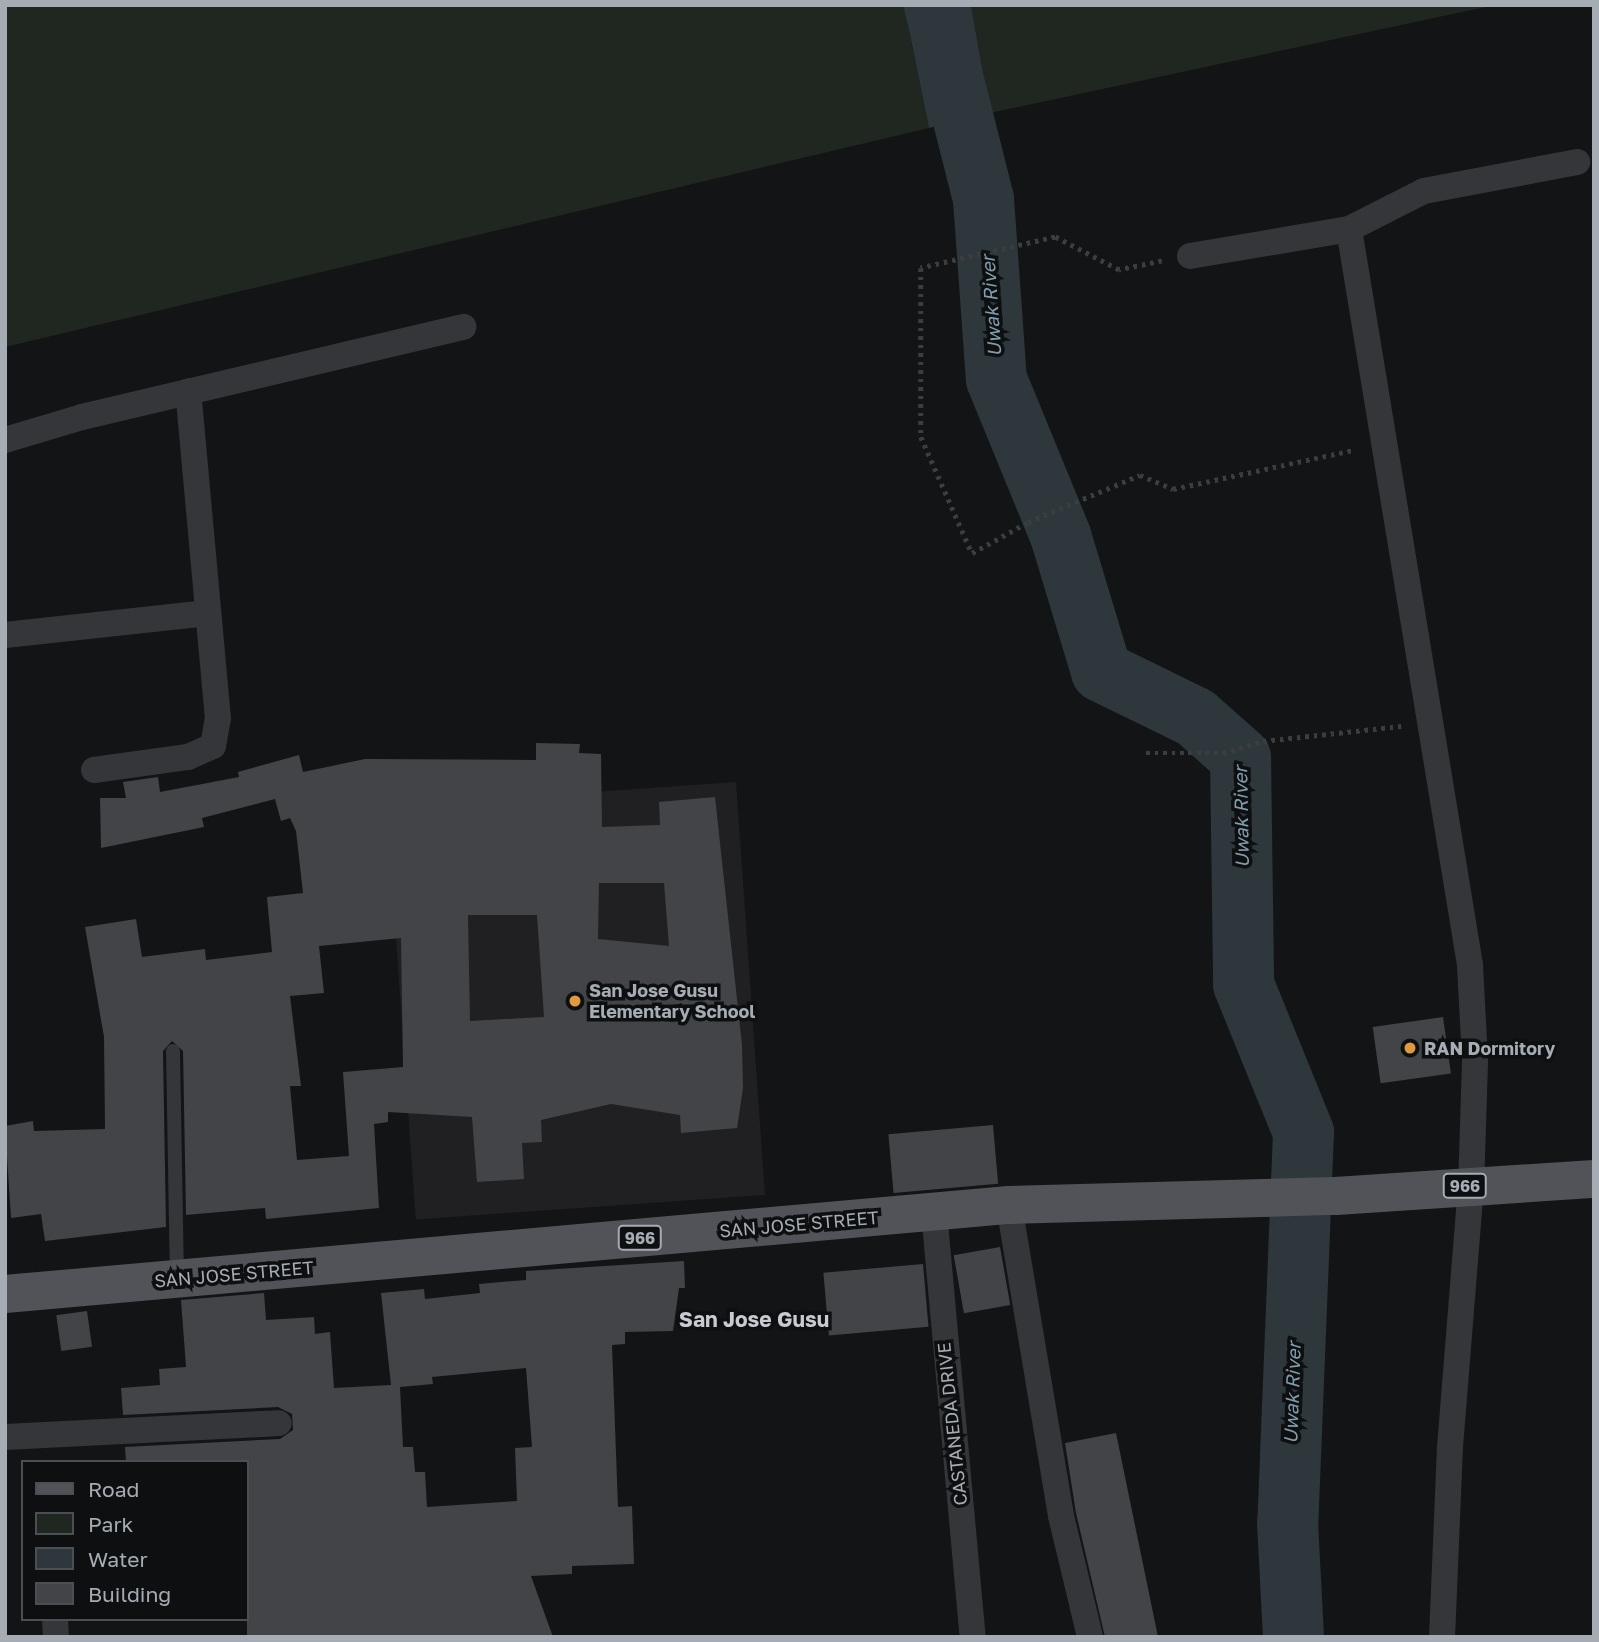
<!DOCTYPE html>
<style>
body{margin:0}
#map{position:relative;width:1599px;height:1642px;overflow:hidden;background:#131415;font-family:"Golos Text",sans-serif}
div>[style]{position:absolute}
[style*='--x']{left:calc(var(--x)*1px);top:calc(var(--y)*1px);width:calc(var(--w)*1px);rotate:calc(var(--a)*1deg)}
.built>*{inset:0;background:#202022;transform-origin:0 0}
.green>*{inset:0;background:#202720}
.water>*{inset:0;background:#2e373c}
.river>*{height:61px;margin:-30.5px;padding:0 30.5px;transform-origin:30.5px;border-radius:30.5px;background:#2e373c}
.building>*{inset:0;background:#424448;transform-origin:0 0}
.path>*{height:4.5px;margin-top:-2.25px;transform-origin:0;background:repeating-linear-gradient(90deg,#3b3d40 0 3.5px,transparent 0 8.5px)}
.service>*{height:14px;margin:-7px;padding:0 7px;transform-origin:7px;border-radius:7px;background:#353639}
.minor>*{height:26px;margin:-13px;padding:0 13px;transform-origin:13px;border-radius:13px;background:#353639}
.primary>*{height:38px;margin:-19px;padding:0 19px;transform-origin:19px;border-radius:19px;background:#515358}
.dots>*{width:19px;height:19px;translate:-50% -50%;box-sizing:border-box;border:4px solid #0e0f10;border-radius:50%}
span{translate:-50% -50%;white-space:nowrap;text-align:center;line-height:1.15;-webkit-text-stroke:7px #0e0f10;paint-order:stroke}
.shield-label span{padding:2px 5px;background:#0e0f10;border:2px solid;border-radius:5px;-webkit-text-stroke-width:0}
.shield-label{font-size:16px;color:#a6acb4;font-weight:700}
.poi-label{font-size:18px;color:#a6acb4;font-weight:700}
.left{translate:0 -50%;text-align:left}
.street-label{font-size:18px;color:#a6acb4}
.water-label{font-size:19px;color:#819cac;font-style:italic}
.quarter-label{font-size:21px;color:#c7cad0;font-weight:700}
.frame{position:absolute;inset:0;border:7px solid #a6acb4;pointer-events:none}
.legend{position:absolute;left:21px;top:1460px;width:228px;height:161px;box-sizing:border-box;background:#0e0f10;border:2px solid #4b4e52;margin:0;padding:9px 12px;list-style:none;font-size:21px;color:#a6acb4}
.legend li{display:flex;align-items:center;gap:14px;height:35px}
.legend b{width:35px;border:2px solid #4b4e52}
</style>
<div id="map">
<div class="built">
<div style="left:736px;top:782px;width:414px;height:350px;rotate:86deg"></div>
</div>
<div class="green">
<div style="clip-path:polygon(5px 5px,904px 5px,929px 128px,5px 347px)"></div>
<div style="clip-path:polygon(971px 5px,1495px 5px,990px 113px)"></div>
</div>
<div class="water">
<div style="clip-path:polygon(904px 5px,971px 5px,990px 113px,929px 128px)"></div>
</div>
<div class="river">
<div style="--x:934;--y:5;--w:200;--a:75.8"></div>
<div style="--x:983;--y:199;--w:180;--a:85.9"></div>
<div style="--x:996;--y:379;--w:169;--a:67.7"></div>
<div style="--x:1060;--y:535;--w:142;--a:73.2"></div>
<div style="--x:1101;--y:671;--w:105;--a:26.1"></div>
<div style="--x:1195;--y:717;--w:60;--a:41.6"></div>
<div style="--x:1240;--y:757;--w:227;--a:89.2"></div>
<div style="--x:1243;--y:984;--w:160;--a:67.9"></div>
<div style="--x:1303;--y:1132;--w:390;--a:92.3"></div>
<div style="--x:1287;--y:1522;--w:115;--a:87"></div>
</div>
<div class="building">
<div style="clip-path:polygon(evenodd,536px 743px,580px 744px,579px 753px,601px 754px,602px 827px,660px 825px,659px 802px,715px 797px,742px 1045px,743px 1088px,737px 1128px,681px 1133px,680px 1115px,611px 1104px,541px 1120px,542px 1142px,522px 1143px,524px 1179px,477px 1182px,472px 1117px,388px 1112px,388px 1122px,374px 1124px,379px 1208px,266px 1219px,265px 1208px,186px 1215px,183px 1051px,172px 1041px,163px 1051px,166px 1227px,45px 1241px,41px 1214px,11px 1218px,5px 1126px,33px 1121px,34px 1131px,105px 1129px,104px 1037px,85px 927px,136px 919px,142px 957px,205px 949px,206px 960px,272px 952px,267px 897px,303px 893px,296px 831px,290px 818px,281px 821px,275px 799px,202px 818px,204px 827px,101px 848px,100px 798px,126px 798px,123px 782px,158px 777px,160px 792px,239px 777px,238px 772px,299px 755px,303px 772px,365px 759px,536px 760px,536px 743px,599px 883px,664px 883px,669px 946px,598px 939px,599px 883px,536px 743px,468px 915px,537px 915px,544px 1017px,470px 1021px,468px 915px,536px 743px,401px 938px,403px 1067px,343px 1072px,349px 1156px,297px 1160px,290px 1086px,301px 1086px,290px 996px,324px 993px,319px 946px,401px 938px)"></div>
<div style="left:1443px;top:1017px;width:57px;height:71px;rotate:82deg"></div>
<div style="left:993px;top:1125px;width:59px;height:105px;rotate:85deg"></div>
<div style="left:1000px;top:1247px;width:59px;height:47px;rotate:80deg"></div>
<div style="clip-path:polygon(evenodd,684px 1261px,685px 1288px,679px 1288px,673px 1331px,625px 1332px,625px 1344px,612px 1345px,618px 1507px,632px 1506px,634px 1564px,572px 1566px,572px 1574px,531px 1576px,553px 1637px,247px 1637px,247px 1462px,126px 1462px,125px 1447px,280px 1439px,293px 1430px,292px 1414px,278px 1407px,123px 1415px,121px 1388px,160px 1385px,159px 1369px,186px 1367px,181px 1300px,264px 1293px,266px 1320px,314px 1317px,315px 1334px,330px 1332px,334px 1388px,391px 1385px,381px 1293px,424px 1289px,425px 1299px,480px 1293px,479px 1284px,526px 1280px,526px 1271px,684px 1261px,526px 1368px,532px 1447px,515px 1448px,517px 1501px,427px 1507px,425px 1472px,415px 1472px,413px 1447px,403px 1447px,400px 1387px,433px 1384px,432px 1377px,526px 1368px)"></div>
<div style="left:923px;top:1264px;width:63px;height:100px;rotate:85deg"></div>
<div style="left:87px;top:1311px;width:36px;height:31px;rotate:82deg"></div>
<div style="clip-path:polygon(1116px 1433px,1158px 1637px,1105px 1637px,1076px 1513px,1065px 1443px)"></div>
</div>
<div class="path">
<div style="--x:1162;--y:261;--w:44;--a:168.2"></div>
<div style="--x:1119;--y:270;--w:72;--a:-152.7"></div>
<div style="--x:1055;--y:237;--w:138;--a:167"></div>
<div style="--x:921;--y:268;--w:169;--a:90"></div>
<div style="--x:921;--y:437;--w:127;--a:66.3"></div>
<div style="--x:972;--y:553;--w:64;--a:-29"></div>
<div style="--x:1028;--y:522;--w:121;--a:-22.8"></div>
<div style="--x:1140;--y:475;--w:36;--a:23"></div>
<div style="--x:1173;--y:489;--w:185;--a:-12.2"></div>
<div style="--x:1146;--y:753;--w:77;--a:0"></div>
<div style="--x:1223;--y:753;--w:42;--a:-16.7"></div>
<div style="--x:1263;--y:741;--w:139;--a:-6.2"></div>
</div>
<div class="service">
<div style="--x:173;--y:1051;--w:227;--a:89"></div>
</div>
<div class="minor">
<div style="--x:1349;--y:229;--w:746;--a:80.66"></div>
<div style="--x:1470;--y:965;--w:97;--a:87"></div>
<div style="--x:1475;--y:1062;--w:124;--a:91.8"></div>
<div style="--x:1471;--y:1186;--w:262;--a:94.6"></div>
<div style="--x:1450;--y:1447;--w:190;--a:92.4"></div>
<div style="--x:1190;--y:256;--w:161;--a:-9.6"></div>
<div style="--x:1349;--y:229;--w:84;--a:-26.9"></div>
<div style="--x:1424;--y:191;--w:156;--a:-10.7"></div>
<div style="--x:5;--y:440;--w:80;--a:-16.6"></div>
<div style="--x:82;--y:417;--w:392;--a:-13.3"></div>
<div style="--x:5;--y:635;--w:204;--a:-6.2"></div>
<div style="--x:94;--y:770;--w:95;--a:-7.9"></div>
<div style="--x:188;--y:757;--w:27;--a:-24"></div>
<div style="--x:213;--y:746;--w:27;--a:-80"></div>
<div style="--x:218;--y:719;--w:329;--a:-95.2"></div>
<div style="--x:1009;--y:1205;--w:315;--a:80.5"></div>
<div style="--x:1061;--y:1516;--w:124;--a:76.5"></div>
<div style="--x:934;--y:1212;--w:427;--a:84.8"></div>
<div style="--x:5;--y:1437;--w:274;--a:-2.9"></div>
<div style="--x:55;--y:1619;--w:18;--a:87"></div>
</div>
<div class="primary">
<div style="--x:5;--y:1294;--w:1008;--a:-5.07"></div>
<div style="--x:1009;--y:1205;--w:327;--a:-1.6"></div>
<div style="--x:1336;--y:1196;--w:259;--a:-3.8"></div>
</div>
<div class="dots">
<div style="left:575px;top:1001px;background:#df9941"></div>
<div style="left:1410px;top:1048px;background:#df9941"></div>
</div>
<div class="shield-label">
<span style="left:1465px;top:1186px">966</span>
<span style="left:640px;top:1238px">966</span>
</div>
<div class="poi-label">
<span class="left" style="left:589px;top:1001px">San Jose Gusu<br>Elementary School</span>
<span class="left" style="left:1424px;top:1048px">RAN Dormitory</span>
</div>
<div class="street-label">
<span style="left:799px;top:1224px;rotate:-5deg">SAN JOSE STREET</span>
<span style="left:234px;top:1274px;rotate:-5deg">SAN JOSE STREET</span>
<span style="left:952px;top:1424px;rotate:-96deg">CASTANEDA DRIVE</span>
</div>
<div class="water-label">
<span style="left:991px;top:306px;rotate:-94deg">Uwak River</span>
<span style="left:1241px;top:817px;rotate:-91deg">Uwak River</span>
<span style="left:1292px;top:1393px;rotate:-88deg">Uwak River</span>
</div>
<div class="quarter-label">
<span style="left:754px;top:1319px">San Jose Gusu</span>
</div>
<div class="frame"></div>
<ul class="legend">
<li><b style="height:9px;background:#515358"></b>Road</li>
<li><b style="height:19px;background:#202720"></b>Park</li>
<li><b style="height:19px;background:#2e373c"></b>Water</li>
<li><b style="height:19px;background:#424448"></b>Building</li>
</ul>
</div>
